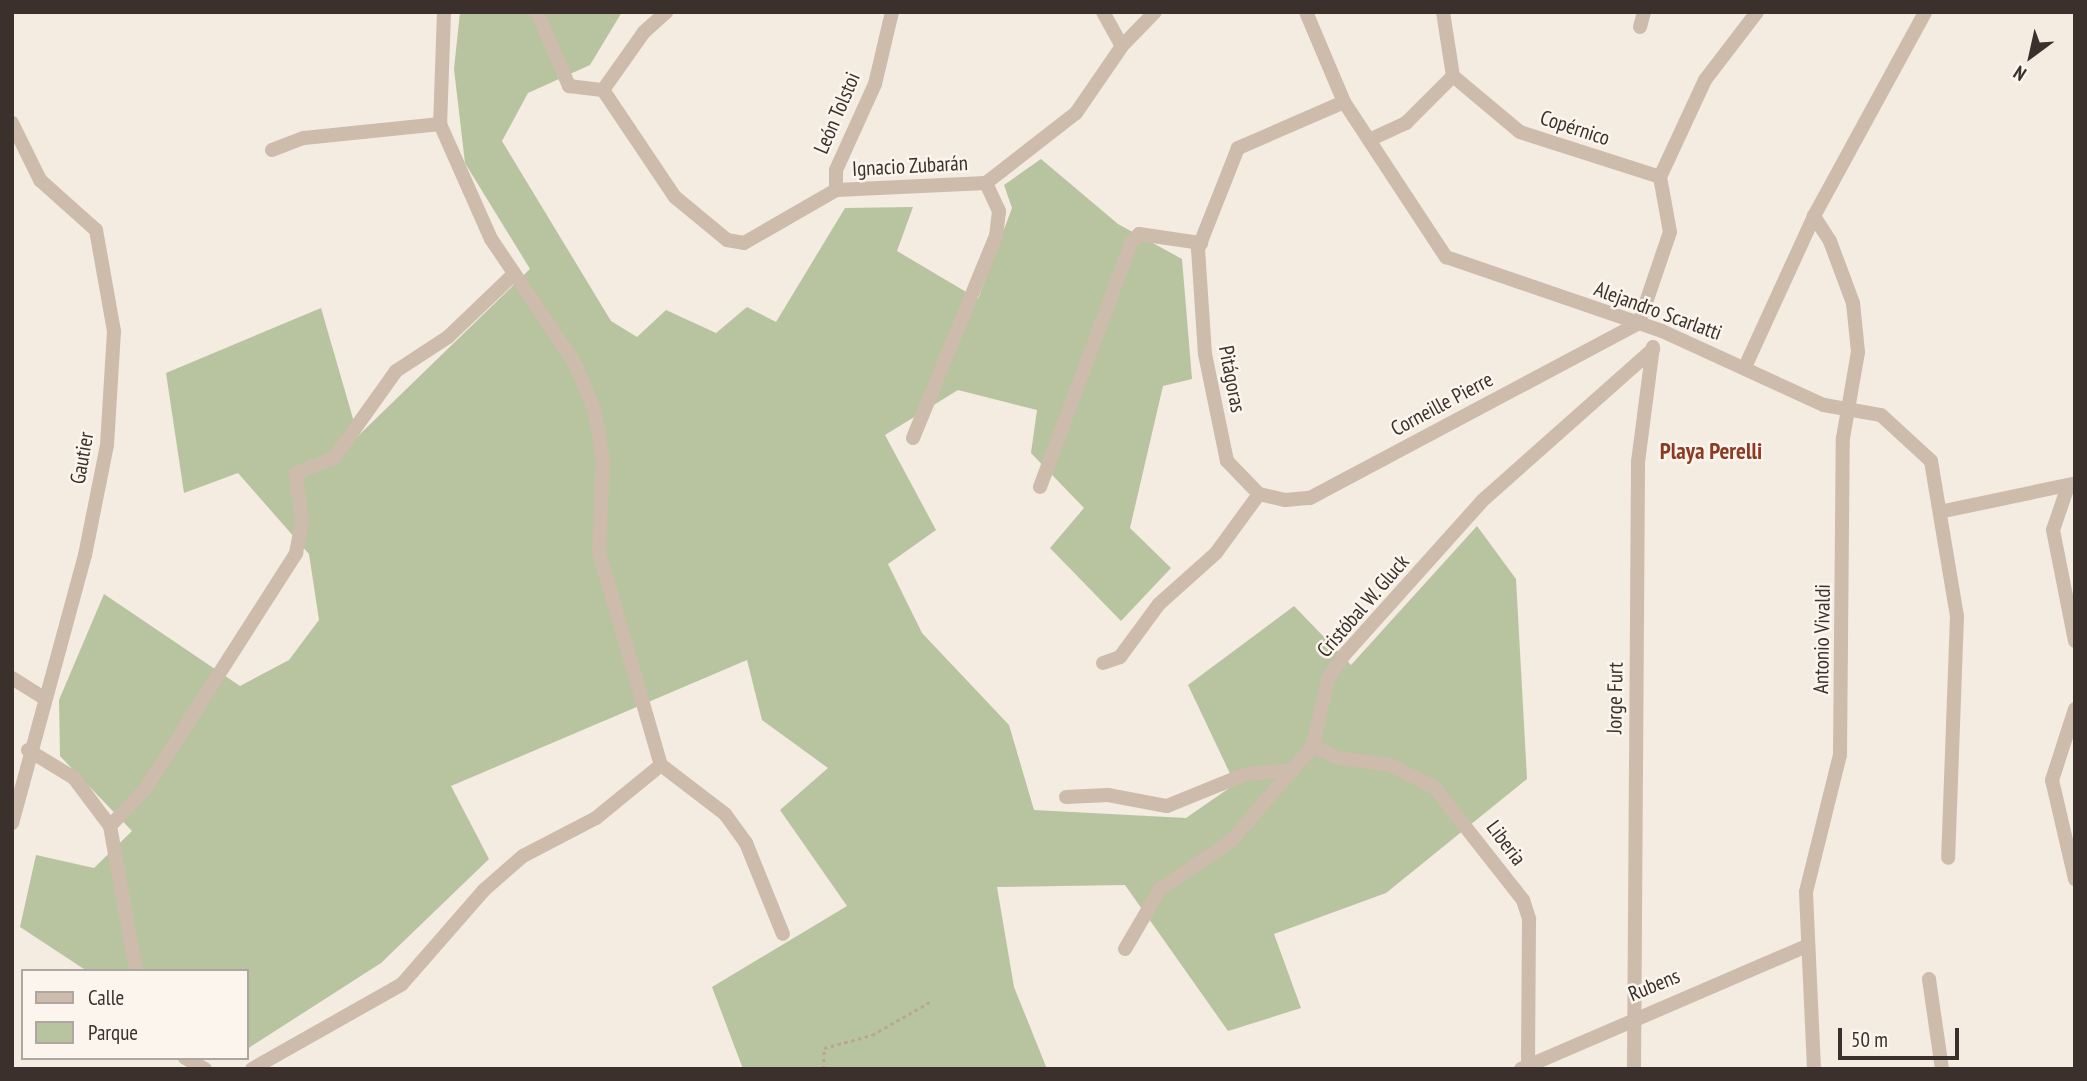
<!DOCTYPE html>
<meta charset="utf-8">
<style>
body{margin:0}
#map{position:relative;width:2087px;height:1081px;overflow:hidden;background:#f4ebe1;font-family:"PT Sans Narrow",sans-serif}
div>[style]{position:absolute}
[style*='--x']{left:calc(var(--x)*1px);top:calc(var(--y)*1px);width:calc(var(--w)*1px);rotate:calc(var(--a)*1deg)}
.green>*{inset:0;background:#b8c4a0}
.path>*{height:2.5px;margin-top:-1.25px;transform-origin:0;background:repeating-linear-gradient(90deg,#b9a596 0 3.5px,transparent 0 7px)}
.street>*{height:14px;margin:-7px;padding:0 7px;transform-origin:7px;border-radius:7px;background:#cdbbac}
span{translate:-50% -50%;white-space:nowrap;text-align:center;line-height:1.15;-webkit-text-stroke:5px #fbf5ee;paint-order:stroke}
.street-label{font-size:21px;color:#3b302b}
.neighbourhood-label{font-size:23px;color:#8c3b22;font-weight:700}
.frame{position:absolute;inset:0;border:14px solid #3b302b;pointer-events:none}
.legend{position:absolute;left:21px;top:969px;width:228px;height:91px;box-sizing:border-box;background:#fbf5ee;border:2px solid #aea6a0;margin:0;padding:9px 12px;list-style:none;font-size:21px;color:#3b302b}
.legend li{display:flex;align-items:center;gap:14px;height:35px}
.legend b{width:35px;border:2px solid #aea6a0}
.north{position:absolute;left:1996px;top:21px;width:70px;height:70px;-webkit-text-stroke:5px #fbf5ee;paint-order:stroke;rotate:213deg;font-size:19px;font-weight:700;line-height:28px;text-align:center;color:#3b302b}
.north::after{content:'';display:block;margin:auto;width:24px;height:32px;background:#3b302b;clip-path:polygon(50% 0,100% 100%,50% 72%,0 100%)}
.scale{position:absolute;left:1838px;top:1028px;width:121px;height:32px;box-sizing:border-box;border:4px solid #3b302b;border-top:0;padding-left:9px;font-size:21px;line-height:24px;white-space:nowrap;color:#3b302b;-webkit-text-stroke:5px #fbf5ee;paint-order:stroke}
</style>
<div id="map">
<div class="green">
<div style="clip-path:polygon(460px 12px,622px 12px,590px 65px,528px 93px,502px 141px,611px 321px,637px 337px,666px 310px,716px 333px,747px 307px,776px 322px,845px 208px,913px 207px,897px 251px,978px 299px,1012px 208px,1004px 185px,1041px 159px,1118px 224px,1182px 259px,1192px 379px,1163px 386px,1130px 528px,1171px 568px,1121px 621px,1050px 548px,1084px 508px,1031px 453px,1037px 410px,958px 390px,885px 435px,936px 530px,888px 564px,922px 633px,1009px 725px,1034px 810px,1186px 818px,1235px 784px,1188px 685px,1294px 606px,1351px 665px,1477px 526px,1516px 579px,1527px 779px,1386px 893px,1274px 934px,1301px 1008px,1228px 1031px,1125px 885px,997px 887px,1014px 987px,1047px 1069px,743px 1069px,712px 987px,847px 906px,780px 810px,828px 768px,762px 720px,747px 660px,451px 786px,489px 859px,381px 963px,247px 1049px,247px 971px,87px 971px,20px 927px,36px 855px,94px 868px,132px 831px,60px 756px,59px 700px,104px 594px,240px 686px,289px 660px,319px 620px,309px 554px,238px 473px,184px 493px,166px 373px,321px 308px,358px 436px,530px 269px,465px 163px,454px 69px)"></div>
</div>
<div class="path">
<div style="--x:823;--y:1069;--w:21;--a:-87"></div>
<div style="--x:824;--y:1048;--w:50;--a:-15.2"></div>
<div style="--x:872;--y:1035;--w:70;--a:-29.8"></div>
</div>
<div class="street">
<div style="--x:444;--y:12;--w:112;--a:92"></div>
<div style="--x:440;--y:124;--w:126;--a:66.1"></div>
<div style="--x:491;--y:239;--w:150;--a:55.9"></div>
<div style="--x:575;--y:363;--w:53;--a:67.8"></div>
<div style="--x:595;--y:412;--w:50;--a:80.7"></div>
<div style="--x:603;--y:461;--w:91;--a:92.5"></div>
<div style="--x:599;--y:552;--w:222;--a:73.8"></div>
<div style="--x:537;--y:12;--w:81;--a:66.6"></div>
<div style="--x:569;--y:86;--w:34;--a:7"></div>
<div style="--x:1103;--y:12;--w:39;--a:61"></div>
<div style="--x:1306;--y:12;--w:98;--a:67.1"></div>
<div style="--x:1344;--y:102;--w:186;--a:56.7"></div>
<div style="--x:1446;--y:257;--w:228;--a:18.9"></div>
<div style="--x:1662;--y:331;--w:178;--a:24.6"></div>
<div style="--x:1824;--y:405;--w:58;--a:10"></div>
<div style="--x:1881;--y:415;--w:68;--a:42.6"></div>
<div style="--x:1931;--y:461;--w:157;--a:80.5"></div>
<div style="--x:1957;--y:616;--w:242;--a:92.1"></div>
<div style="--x:1640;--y:27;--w:16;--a:-75"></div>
<div style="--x:1453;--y:76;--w:87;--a:39.9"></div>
<div style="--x:1520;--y:132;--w:147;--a:17.8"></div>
<div style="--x:603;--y:90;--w:129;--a:56.1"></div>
<div style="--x:675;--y:197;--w:67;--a:39.6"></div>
<div style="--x:727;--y:240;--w:17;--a:10"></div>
<div style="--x:744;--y:243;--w:106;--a:-29.9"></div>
<div style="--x:836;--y:190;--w:150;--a:-2.7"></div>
<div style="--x:986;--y:183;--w:114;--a:-37.9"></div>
<div style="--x:1076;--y:113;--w:81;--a:-55.5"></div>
<div style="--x:1122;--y:46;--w:47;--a:-45.9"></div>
<div style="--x:603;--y:90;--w:71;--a:-54.7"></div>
<div style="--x:644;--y:32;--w:30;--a:-42"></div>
<div style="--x:1344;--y:102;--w:116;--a:156.5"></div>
<div style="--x:1238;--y:148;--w:109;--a:111.6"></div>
<div style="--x:1198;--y:249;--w:105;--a:86.2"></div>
<div style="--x:1205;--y:354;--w:109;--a:78.4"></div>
<div style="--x:1227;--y:461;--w:46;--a:45.9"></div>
<div style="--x:1259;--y:494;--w:27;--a:13"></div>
<div style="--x:1285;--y:500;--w:25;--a:-5"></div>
<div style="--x:1310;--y:498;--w:373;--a:-28"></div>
<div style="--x:1639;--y:323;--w:96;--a:-71.2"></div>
<div style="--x:1670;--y:232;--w:56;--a:-100.3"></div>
<div style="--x:1660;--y:177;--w:107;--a:-65.1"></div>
<div style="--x:1705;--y:80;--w:86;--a:-52.6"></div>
<div style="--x:12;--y:123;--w:64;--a:63.8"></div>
<div style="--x:40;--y:180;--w:75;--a:41.8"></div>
<div style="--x:96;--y:230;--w:103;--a:79.9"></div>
<div style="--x:114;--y:331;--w:114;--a:93.5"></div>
<div style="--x:107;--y:445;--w:112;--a:101.3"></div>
<div style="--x:85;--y:555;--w:278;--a:105.2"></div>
<div style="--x:1369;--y:140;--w:41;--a:-24.7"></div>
<div style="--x:1406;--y:123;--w:66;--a:-45"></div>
<div style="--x:1453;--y:76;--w:65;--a:-98.9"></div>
<div style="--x:272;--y:150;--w:34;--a:-21"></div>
<div style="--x:304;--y:138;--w:137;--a:-5.9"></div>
<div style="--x:836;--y:190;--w:20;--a:-90"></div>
<div style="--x:836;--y:170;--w:94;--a:-65.6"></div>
<div style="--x:875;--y:84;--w:74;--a:-76.7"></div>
<div style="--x:1745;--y:367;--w:166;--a:-65.4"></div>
<div style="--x:1814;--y:216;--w:232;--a:-61.4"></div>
<div style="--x:913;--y:438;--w:218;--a:-67.7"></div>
<div style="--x:996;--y:236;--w:25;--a:-83"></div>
<div style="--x:999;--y:211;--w:31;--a:-115"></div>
<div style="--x:2068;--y:486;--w:46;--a:108.8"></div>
<div style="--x:2053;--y:530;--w:113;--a:78.8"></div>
<div style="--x:1040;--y:487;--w:260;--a:-69.5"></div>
<div style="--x:1131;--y:243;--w:12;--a:-48"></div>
<div style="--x:1139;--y:234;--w:63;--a:8.3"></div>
<div style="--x:1944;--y:511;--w:131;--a:-11.9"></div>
<div style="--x:1103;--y:663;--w:18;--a:-19"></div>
<div style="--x:1120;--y:657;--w:66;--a:-53.7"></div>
<div style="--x:1159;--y:604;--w:76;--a:-41.8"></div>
<div style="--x:1216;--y:553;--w:73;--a:-53.9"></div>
<div style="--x:12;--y:678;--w:36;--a:32"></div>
<div style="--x:2075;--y:709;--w:75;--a:107.9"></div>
<div style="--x:2052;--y:780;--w:102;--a:76.9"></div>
<div style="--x:1313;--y:746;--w:29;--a:25"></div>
<div style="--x:1339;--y:758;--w:51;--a:7.8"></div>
<div style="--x:1390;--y:765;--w:49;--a:26.6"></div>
<div style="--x:1434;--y:787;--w:144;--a:51.8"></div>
<div style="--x:1523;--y:900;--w:20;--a:72"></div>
<div style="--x:1529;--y:919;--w:141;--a:90.4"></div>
<div style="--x:28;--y:750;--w:54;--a:31.3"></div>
<div style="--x:74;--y:778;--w:60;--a:53.1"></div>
<div style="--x:110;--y:826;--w:147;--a:79.8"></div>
<div style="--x:661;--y:765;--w:81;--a:37.4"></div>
<div style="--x:725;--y:814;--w:36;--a:54"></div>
<div style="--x:746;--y:843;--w:98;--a:67.9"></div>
<div style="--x:1066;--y:797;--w:42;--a:-2.7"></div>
<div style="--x:1108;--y:795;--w:60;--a:10.6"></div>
<div style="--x:1167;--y:806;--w:85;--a:-22.1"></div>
<div style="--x:1246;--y:774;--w:47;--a:-4.9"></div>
<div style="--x:110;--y:826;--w:52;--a:-46.5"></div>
<div style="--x:146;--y:788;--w:279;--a:-57.4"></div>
<div style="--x:296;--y:553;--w:31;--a:-79"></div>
<div style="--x:302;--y:523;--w:50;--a:-96.8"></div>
<div style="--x:296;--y:473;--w:41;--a:-21.5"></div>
<div style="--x:334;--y:458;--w:107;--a:-54.5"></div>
<div style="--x:396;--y:371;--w:62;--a:-33.2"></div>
<div style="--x:448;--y:337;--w:91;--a:-43.7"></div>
<div style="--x:1125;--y:949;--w:69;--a:-59.7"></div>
<div style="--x:1160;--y:889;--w:86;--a:-34.1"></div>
<div style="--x:1231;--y:841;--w:125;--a:-49.2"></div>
<div style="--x:1313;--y:746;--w:69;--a:-77.4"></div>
<div style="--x:1328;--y:679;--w:29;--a:-56"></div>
<div style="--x:1344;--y:655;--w:207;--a:-48.1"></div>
<div style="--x:1482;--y:501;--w:229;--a:-41.6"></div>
<div style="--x:1929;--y:979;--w:91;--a:81.8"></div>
<div style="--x:185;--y:1058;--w:23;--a:29"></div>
<div style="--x:252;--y:1069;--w:172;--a:-29.5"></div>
<div style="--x:402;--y:984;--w:125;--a:-48.9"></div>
<div style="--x:484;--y:890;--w:52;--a:-41.1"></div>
<div style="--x:523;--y:856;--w:82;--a:-27.5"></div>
<div style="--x:596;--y:818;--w:84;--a:-39.2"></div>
<div style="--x:1521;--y:1069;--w:310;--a:-23.3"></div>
<div style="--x:1634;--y:1069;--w:607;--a:-89.62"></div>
<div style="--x:1638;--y:462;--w:116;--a:-82.6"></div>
<div style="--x:1814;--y:1069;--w:177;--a:-92.6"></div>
<div style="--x:1806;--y:892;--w:141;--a:-76.1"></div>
<div style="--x:1840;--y:755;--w:317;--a:-89.5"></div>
<div style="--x:1843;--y:438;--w:87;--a:-80.1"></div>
<div style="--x:1858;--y:352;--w:49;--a:-95.8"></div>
<div style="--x:1853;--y:303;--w:66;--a:-110.4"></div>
<div style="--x:1830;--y:241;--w:30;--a:-123"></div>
</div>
<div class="street-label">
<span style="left:837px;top:113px;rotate:-67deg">León Tolstoi</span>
<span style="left:1575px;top:128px;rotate:18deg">Copérnico</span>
<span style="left:910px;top:166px;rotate:-3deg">Ignacio Zubarán</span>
<span style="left:1658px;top:311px;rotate:20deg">Alejandro Scarlatti</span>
<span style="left:1232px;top:379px;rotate:79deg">Pitágoras</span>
<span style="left:1442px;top:404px;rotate:-28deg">Corneille Pierre</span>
<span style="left:82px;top:458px;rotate:-80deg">Gautier</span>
<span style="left:1363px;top:606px;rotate:-49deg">Cristóbal W. Gluck</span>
<span style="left:1822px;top:639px;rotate:-89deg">Antonio Vivaldi</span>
<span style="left:1615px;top:698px;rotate:-89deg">Jorge Furt</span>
<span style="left:1506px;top:843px;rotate:53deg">Liberia</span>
<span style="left:1654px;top:985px;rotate:-22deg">Rubens</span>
</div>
<div class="neighbourhood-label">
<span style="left:1711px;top:451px">Playa Perelli</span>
</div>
<div class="frame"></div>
<ul class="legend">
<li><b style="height:9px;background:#cdbbac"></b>Calle</li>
<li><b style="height:19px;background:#b8c4a0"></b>Parque</li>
</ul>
<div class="north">N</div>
<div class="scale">50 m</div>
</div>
